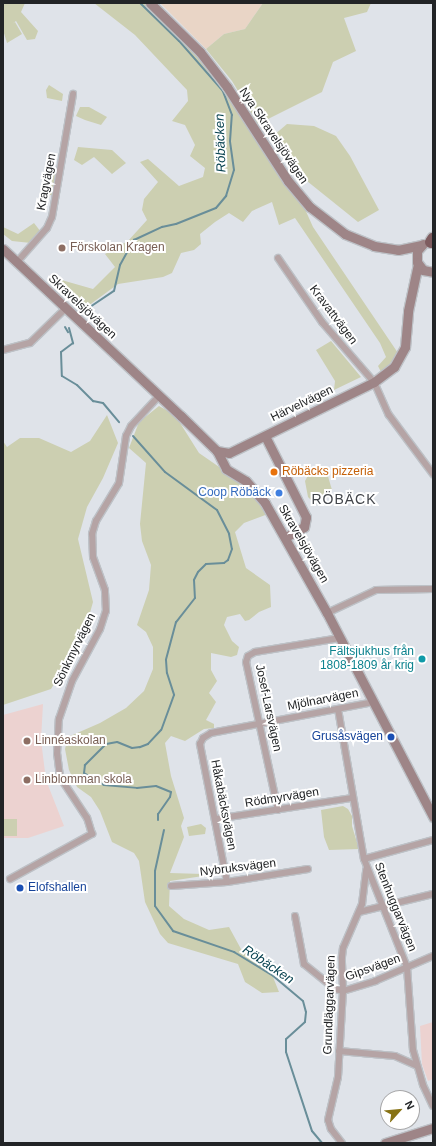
<!DOCTYPE html>
<meta charset="utf-8">
<style>
body{margin:0}
#map{position:relative;width:436px;height:1146px;overflow:hidden;background:#dfe3e9;font-family:Helvetica,sans-serif}
div>[style]{position:absolute}
[style*='--x']{left:calc(var(--x)*1px);top:calc(var(--y)*1px);width:calc(var(--w)*1px);rotate:calc(var(--a)*1deg)}
.industrial>*{inset:0;background:#e9d5c6}
.education>*{inset:0;background:#ecd2d0}
.green>*{inset:0;background:#cccfb1;transform-origin:0 0}
.stream>*{height:2px;margin:-1px;padding:0 1px;transform-origin:1px;border-radius:1px;background:#698e99}
.roads{filter:drop-shadow(1px 0 #bdc1c6) drop-shadow(-1px 0 #bdc1c6) drop-shadow(0 1px #bdc1c6) drop-shadow(0 -1px #bdc1c6)}
.street>*{height:6px;margin:-3px;padding:0 3px;transform-origin:3px;border-radius:3px;background:#b5a4a5}
.secondary>*{height:9px;margin:-4.5px;padding:0 4.5px;transform-origin:4.5px;border-radius:4.5px;background:#9e8587}
.highway>*{height:12px;margin:-6px;padding:0 6px;transform-origin:6px;border-radius:6px;background:#7e5c5f}
.dots>*{width:11px;height:11px;translate:-50% -50%;box-sizing:border-box;border:2px solid #fff;border-radius:50%}
span{translate:-50% -50%;white-space:nowrap;text-align:center;line-height:1.15;-webkit-text-stroke:4px #fff;paint-order:stroke}
.street-label{font-size:12px;color:#222426}
.education-label{font-size:12px;color:#785e54}
.left{translate:0 -50%;text-align:left}
.food-label{font-size:12px;color:#c56008}
.shop-label{font-size:12px;color:#366cbe}
.right{translate:-100% -50%;text-align:right}
.culture-label{font-size:12px;color:#0d838f}
.transit-label{font-size:12px;color:#164399}
.water-label{font-size:13px;color:#094351;font-style:italic}
.quarter-label{font-size:14px;color:#42454a;letter-spacing:1px}
.frame{position:absolute;inset:0;border:4px solid #222426;pointer-events:none}
.north{position:absolute;left:380px;top:1090px;width:40px;height:40px;box-sizing:border-box;background:#fff;border:1px solid #a7a7a8;border-radius:50%;rotate:63deg;font-size:11px;font-weight:700;line-height:16px;text-align:center;color:#222426}
.north::after{content:'';display:block;margin:auto;width:14px;height:18px;background:#877214;clip-path:polygon(50% 0,100% 100%,50% 72%,0 100%)}
</style>
<div id="map">
<div class="industrial">
<div style="clip-path:polygon(160px 3px,263px 3px,245px 29px,224px 34px,206px 49px)"></div>
</div>
<div class="education">
<div style="clip-path:polygon(43px 704px,41px 740px,46px 780px,64px 826px,28px 838px,3px 838px,3px 715px)"></div>
<div style="clip-path:polygon(433px 1022px,433px 1079px,428px 1081px,422px 1064px,420px 1026px)"></div>
</div>
<div class="green">
<div style="clip-path:polygon(3px 3px,25px 3px,21px 12px,38px 31px,35px 39px,27px 40px,16px 21px,12px 24px,15px 22px,22px 34px,7px 43px,3px 30px)"></div>
<div style="clip-path:polygon(94px 3px,144px 3px,197px 54px,304px 207px,313px 227px,398px 353px,382px 374px,378px 366px,386px 357px,380px 343px,295px 218px,279px 225px,272px 202px,252px 211px,243px 222px,229px 213px,215px 222px,200px 234px,201px 244px,194px 250px,181px 253px,172px 273px,163px 277px,118px 284px,88px 306px,61px 283px,58px 279px,93px 289px,115px 267px,105px 254px,128px 241px,147px 220px,142px 210px,144px 199px,158px 182px,140px 162px,148px 159px,179px 186px,203px 177px,205px 168px,190px 156px,195px 145px,185px 125px,172px 121px,188px 101px,187px 90px,135px 35px)"></div>
<div style="clip-path:polygon(263px 3px,371px 3px,367px 12px,344px 18px,356px 51px,333px 62px,322px 92px,258px 124px,232px 81px,206px 49px,224px 34px,245px 29px)"></div>
<div style="clip-path:polygon(49px 85px,63px 94px,62px 101px,47px 98px,46px 90px)"></div>
<div style="clip-path:polygon(80px 107px,89px 107px,107px 117px,101px 125px,85px 120px,76px 116px)"></div>
<div style="clip-path:polygon(287px 124px,314px 126px,336px 136px,350px 156px,379px 210px,358px 222px,297px 173px,273px 136px)"></div>
<div style="clip-path:polygon(78px 147px,112px 150px,126px 163px,112px 174px,94px 157px,82px 165px,74px 160px)"></div>
<div style="clip-path:polygon(53px 167px,55px 172px,53px 195px,47px 195px,42px 180px)"></div>
<div style="clip-path:polygon(34px 223px,41px 232px,31px 243px,12px 241px,3px 234px,3px 227px,18px 234px)"></div>
<div style="clip-path:polygon(331px 341px,361px 377px,334px 390px,335px 381px,316px 350px)"></div>
<div style="clip-path:polygon(159px 406px,175px 415px,199px 453px,238px 480px,241px 488px,249px 488px,268px 514px,244px 523px,235px 532px,246px 568px,270px 585px,271px 607px,259px 612px,249px 620px,245px 621px,240px 614px,227px 617px,224px 625px,232px 641px,239px 647px,237px 655px,231px 657px,211px 653px,211px 670px,217px 681px,209px 693px,216px 702px,206px 720px,214px 724px,214px 728px,204px 729px,185px 741px,171px 736px,165px 743px,171px 776px,184px 818px,181px 826px,184px 837px,170px 873px,203px 874px,203px 876px,170px 881px,169px 906px,184px 919px,209px 930px,229px 927px,241px 949px,279px 970px,273px 977px,279px 992px,262px 993px,245px 982px,238px 964px,168px 943px,160px 934px,145px 902px,139px 861px,134px 853px,112px 842px,100px 811px,91px 797px,77px 787px,69px 770px,65px 749px,68px 737px,100px 723px,126px 708px,144px 691px,153px 669px,153px 647px,146px 632px,137px 625px,149px 590px,151px 565px,142px 541px,140px 524px,146px 463px,129px 448px,139px 422px)"></div>
<div style="clip-path:polygon(107px 415px,118px 443px,103px 478px,87px 507px,78px 539px,93px 602px,84px 634px,51px 689px,3px 705px,3px 441px,7px 447px,20px 438px,39px 438px,71px 452px,90px 441px)"></div>
<div style="clip-path:polygon(312px 468px,327px 473px,332px 490px,328px 497px,314px 503px,308px 497px,305px 481px)"></div>
<div style="clip-path:polygon(343px 806px,348px 809px,352px 816px,352px 826px,359px 849px,329px 850px,324px 837px,321px 810px)"></div>
<div style="left:3px;top:819px;width:14px;height:17px"></div>
<div style="clip-path:polygon(201px 824px,206px 828px,205px 834px,189px 836px,187px 827px)"></div>
</div>
<div class="stream">
<div style="--x:87;--y:309;--w:32;--a:-34"></div>
<div style="--x:114;--y:291;--w:27;--a:-77"></div>
<div style="--x:120;--y:265;--w:29;--a:-61"></div>
<div style="--x:134;--y:240;--w:31;--a:-25"></div>
<div style="--x:162;--y:227;--w:14;--a:-12"></div>
<div style="--x:176;--y:224;--w:43;--a:-21.8"></div>
<div style="--x:216;--y:208;--w:16;--a:-50"></div>
<div style="--x:226;--y:196;--w:27;--a:-73"></div>
<div style="--x:234;--y:170;--w:29;--a:-98"></div>
<div style="--x:230;--y:141;--w:26;--a:-86"></div>
<div style="--x:232;--y:115;--w:26;--a:-111"></div>
<div style="--x:223;--y:91;--w:67;--a:-131.3"></div>
<div style="--x:179;--y:41;--w:54;--a:-135.7"></div>
<div style="--x:65;--y:327;--w:6;--a:59"></div>
<div style="--x:69;--y:328;--w:16;--a:75"></div>
<div style="--x:73;--y:343;--w:15;--a:143"></div>
<div style="--x:61;--y:352;--w:24;--a:88"></div>
<div style="--x:62;--y:376;--w:17;--a:31"></div>
<div style="--x:77;--y:385;--w:23;--a:45"></div>
<div style="--x:93;--y:401;--w:10;--a:11"></div>
<div style="--x:103;--y:403;--w:25;--a:50"></div>
<div style="--x:133;--y:436;--w:48;--a:48.4"></div>
<div style="--x:165;--y:472;--w:64;--a:36.2"></div>
<div style="--x:217;--y:510;--w:27;--a:63"></div>
<div style="--x:229;--y:534;--w:15;--a:79"></div>
<div style="--x:232;--y:549;--w:12;--a:110"></div>
<div style="--x:228;--y:560;--w:5;--a:143"></div>
<div style="--x:224;--y:563;--w:18;--a:177"></div>
<div style="--x:206;--y:564;--w:11;--a:135"></div>
<div style="--x:198;--y:572;--w:9;--a:117"></div>
<div style="--x:194;--y:580;--w:18;--a:87"></div>
<div style="--x:195;--y:598;--w:31;--a:128"></div>
<div style="--x:176;--y:622;--w:39;--a:105"></div>
<div style="--x:166;--y:660;--w:13;--a:86"></div>
<div style="--x:167;--y:673;--w:23;--a:72"></div>
<div style="--x:174;--y:695;--w:37;--a:110"></div>
<div style="--x:161;--y:730;--w:19;--a:133"></div>
<div style="--x:148;--y:744;--w:9;--a:159"></div>
<div style="--x:140;--y:747;--w:8;--a:173"></div>
<div style="--x:132;--y:748;--w:16;--a:-158"></div>
<div style="--x:117;--y:742;--w:11;--a:170"></div>
<div style="--x:106;--y:744;--w:30;--a:135"></div>
<div style="--x:85;--y:765;--w:8;--a:97"></div>
<div style="--x:84;--y:773;--w:23;--a:31"></div>
<div style="--x:104;--y:785;--w:33;--a:5"></div>
<div style="--x:137;--y:788;--w:19;--a:-6"></div>
<div style="--x:156;--y:786;--w:16;--a:22"></div>
<div style="--x:171;--y:792;--w:5;--a:101"></div>
<div style="--x:170;--y:797;--w:21;--a:125"></div>
<div style="--x:158;--y:814;--w:6;--a:90"></div>
<div style="--x:164;--y:830;--w:42;--a:102.4"></div>
<div style="--x:155;--y:871;--w:35;--a:90"></div>
<div style="--x:155;--y:906;--w:31;--a:54"></div>
<div style="--x:173;--y:931;--w:65;--a:19"></div>
<div style="--x:234;--y:952;--w:44;--a:31.2"></div>
<div style="--x:272;--y:975;--w:40;--a:40"></div>
<div style="--x:303;--y:1001;--w:11;--a:75"></div>
<div style="--x:306;--y:1012;--w:10;--a:96"></div>
<div style="--x:305;--y:1022;--w:25;--a:138"></div>
<div style="--x:286;--y:1039;--w:13;--a:90"></div>
<div style="--x:286;--y:1052;--w:83;--a:71.8"></div>
<div style="--x:312;--y:1131;--w:16;--a:50"></div>
</div>
<div class="roads">
<div class="street">
<div style="--x:278;--y:258;--w:78;--a:55.5"></div>
<div style="--x:322;--y:322;--w:79;--a:49.1"></div>
<div style="--x:374;--y:382;--w:36;--a:66"></div>
<div style="--x:389;--y:415;--w:74;--a:53.3"></div>
<div style="--x:17;--y:262;--w:45;--a:-48.6"></div>
<div style="--x:47;--y:228;--w:12;--a:-66"></div>
<div style="--x:52;--y:217;--w:125;--a:-80.3"></div>
<div style="--x:3;--y:350;--w:28;--a:-15"></div>
<div style="--x:30;--y:343;--w:50;--a:-44.2"></div>
<div style="--x:327;--y:613;--w:54;--a:-25.1"></div>
<div style="--x:376;--y:590;--w:57;--a:-1"></div>
<div style="--x:338;--y:709;--w:152;--a:80.2"></div>
<div style="--x:364;--y:859;--w:116;--a:68.3"></div>
<div style="--x:407;--y:967;--w:83;--a:85.9"></div>
<div style="--x:413;--y:1050;--w:36;--a:74"></div>
<div style="--x:423;--y:1085;--w:23;--a:65"></div>
<div style="--x:278;--y:810;--w:151;--a:-102.2"></div>
<div style="--x:246;--y:662;--w:6;--a:-72"></div>
<div style="--x:248;--y:656;--w:8;--a:-30"></div>
<div style="--x:255;--y:652;--w:86;--a:-9.4"></div>
<div style="--x:216;--y:819;--w:138;--a:-8.8"></div>
<div style="--x:364;--y:859;--w:72;--a:-15.4"></div>
<div style="--x:10;--y:879;--w:94;--a:-28.8"></div>
<div style="--x:92;--y:834;--w:17;--a:-107"></div>
<div style="--x:87;--y:818;--w:49;--a:-123.4"></div>
<div style="--x:60;--y:777;--w:23;--a:-97"></div>
<div style="--x:57;--y:754;--w:35;--a:-87"></div>
<div style="--x:59;--y:719;--w:40;--a:-71.1"></div>
<div style="--x:72;--y:681;--w:59;--a:-61.7"></div>
<div style="--x:100;--y:629;--w:19;--a:-72"></div>
<div style="--x:106;--y:611;--w:21;--a:-93"></div>
<div style="--x:105;--y:590;--w:35;--a:-110"></div>
<div style="--x:93;--y:557;--w:23;--a:-92"></div>
<div style="--x:92;--y:534;--w:14;--a:-73"></div>
<div style="--x:96;--y:521;--w:44;--a:-58.8"></div>
<div style="--x:119;--y:483;--w:48;--a:-81.5"></div>
<div style="--x:126;--y:436;--w:11;--a:-63"></div>
<div style="--x:131;--y:426;--w:41;--a:-47"></div>
<div style="--x:227;--y:882;--w:141;--a:-101.1"></div>
<div style="--x:200;--y:744;--w:7;--a:-63"></div>
<div style="--x:203;--y:738;--w:9;--a:-32"></div>
<div style="--x:211;--y:733;--w:165;--a:-10.8"></div>
<div style="--x:171;--y:886;--w:56;--a:-4.1"></div>
<div style="--x:227;--y:882;--w:82;--a:-9.1"></div>
<div style="--x:359;--y:912;--w:76;--a:-13.7"></div>
<div style="--x:295;--y:916;--w:49;--a:79.4"></div>
<div style="--x:304;--y:964;--w:40;--a:39"></div>
<div style="--x:335;--y:989;--w:8;--a:14"></div>
<div style="--x:343;--y:991;--w:34;--a:-17"></div>
<div style="--x:375;--y:981;--w:63;--a:-23.3"></div>
<div style="--x:339;--y:1051;--w:56;--a:5.1"></div>
<div style="--x:395;--y:1056;--w:24;--a:24"></div>
<div style="--x:342;--y:1143;--w:18;--a:-128"></div>
<div style="--x:331;--y:1129;--w:9;--a:-108"></div>
<div style="--x:328;--y:1120;--w:44;--a:-76.9"></div>
<div style="--x:338;--y:1077;--w:86;--a:-86.7"></div>
<div style="--x:343;--y:991;--w:34;--a:-92"></div>
<div style="--x:342;--y:957;--w:9;--a:-84"></div>
<div style="--x:343;--y:948;--w:48;--a:-66.6"></div>
<div style="--x:362;--y:904;--w:35;--a:-83"></div>
</div>
<div class="secondary">
<div style="--x:150;--y:3;--w:70;--a:44.4"></div>
<div style="--x:200;--y:52;--w:44;--a:52.4"></div>
<div style="--x:227;--y:87;--w:112;--a:57"></div>
<div style="--x:288;--y:181;--w:34;--a:50"></div>
<div style="--x:310;--y:207;--w:44;--a:37.6"></div>
<div style="--x:345;--y:234;--w:31;--a:22"></div>
<div style="--x:374;--y:246;--w:24;--a:9"></div>
<div style="--x:398;--y:250;--w:24;--a:-12"></div>
<div style="--x:423;--y:244;--w:9;--a:131"></div>
<div style="--x:417;--y:251;--w:11;--a:90"></div>
<div style="--x:417;--y:262;--w:10;--a:53"></div>
<div style="--x:423;--y:270;--w:10;--a:11"></div>
<div style="--x:3;--y:249;--w:244;--a:43.2"></div>
<div style="--x:181;--y:416;--w:50;--a:44.2"></div>
<div style="--x:217;--y:451;--w:20;--a:63"></div>
<div style="--x:226;--y:469;--w:23;--a:31"></div>
<div style="--x:246;--y:481;--w:29;--a:49"></div>
<div style="--x:265;--y:503;--w:126;--a:60.6"></div>
<div style="--x:327;--y:613;--w:230;--a:62.5"></div>
<div style="--x:265;--y:436;--w:91;--a:63.2"></div>
<div style="--x:306;--y:517;--w:10;--a:101"></div>
<div style="--x:304;--y:527;--w:21;--a:151"></div>
<div style="--x:217;--y:451;--w:12;--a:9"></div>
<div style="--x:229;--y:453;--w:161;--a:-26.1"></div>
<div style="--x:374;--y:382;--w:25;--a:-37"></div>
<div style="--x:394;--y:367;--w:23;--a:-61"></div>
<div style="--x:405;--y:347;--w:36;--a:-85"></div>
<div style="--x:408;--y:311;--w:48;--a:-78"></div>
<div style="--x:385;--y:1143;--w:50;--a:-17.4"></div>
</div>
<div class="highway">
<div style="--x:431;--y:242;--w:4;--a:-56"></div>
</div>
</div>
<div class="dots">
<div style="left:62px;top:248px;background:#8d6e63"></div>
<div style="left:274px;top:472px;background:#e8710a"></div>
<div style="left:279px;top:493px;background:#3f7fe0"></div>
<div style="left:422px;top:659px;background:#0f9aa8"></div>
<div style="left:391px;top:737px;background:#1a4fb4"></div>
<div style="left:27px;top:741px;background:#8d6e63"></div>
<div style="left:27px;top:780px;background:#8d6e63"></div>
<div style="left:20px;top:888px;background:#1a4fb4"></div>
</div>
<div class="street-label">
<span style="left:273px;top:136px;rotate:56deg">Nya Skravelsjövägen</span>
<span style="left:47px;top:182px;rotate:-79deg">Kragvägen</span>
<span style="left:82px;top:307px;rotate:43deg">Skravelsjövägen</span>
<span style="left:333px;top:315px;rotate:53deg">Kravattvägen</span>
<span style="left:302px;top:404px;rotate:-26deg">Härvelvägen</span>
<span style="left:303px;top:544px;rotate:60deg">Skravelsjövägen</span>
<span style="left:75px;top:650px;rotate:-64deg">Sönkmyrvägen</span>
<span style="left:323px;top:700px;rotate:-11deg">Mjölnarvägen</span>
<span style="left:268px;top:708px;rotate:78deg">Josef-Larsvägen</span>
<span style="left:282px;top:798px;rotate:-9deg">Rödmyrvägen</span>
<span style="left:223px;top:805px;rotate:79deg">Håkabäcksvägen</span>
<span style="left:238px;top:868px;rotate:-7deg">Nybruksvägen</span>
<span style="left:395px;top:907px;rotate:68deg">Stenhuggarvägen</span>
<span style="left:373px;top:968px;rotate:-20deg">Gipsvägen</span>
<span style="left:330px;top:1005px;rotate:-88deg">Grundläggarvägen</span>
</div>
<div class="education-label">
<span class="left" style="left:70px;top:248px">Förskolan Kragen</span>
<span class="left" style="left:35px;top:741px">Linnéaskolan</span>
<span class="left" style="left:35px;top:780px">Linblomman skola</span>
</div>
<div class="food-label">
<span class="left" style="left:282px;top:472px">Röbäcks pizzeria</span>
</div>
<div class="shop-label">
<span class="right" style="left:271px;top:493px">Coop Röbäck</span>
</div>
<div class="culture-label">
<span class="right" style="left:414px;top:659px">Fältsjukhus från<br>1808-1809 år krig</span>
</div>
<div class="transit-label">
<span class="right" style="left:383px;top:737px">Grusåsvägen</span>
<span class="left" style="left:28px;top:888px">Elofshallen</span>
</div>
<div class="water-label">
<span style="left:221px;top:143px;rotate:-92deg">Röbäcken</span>
<span style="left:268px;top:965px;rotate:34deg">Röbäcken</span>
</div>
<div class="quarter-label">
<span style="left:344px;top:499px">RÖBÄCK</span>
</div>
<div class="frame"></div>
<div class="north">N</div>
</div>
